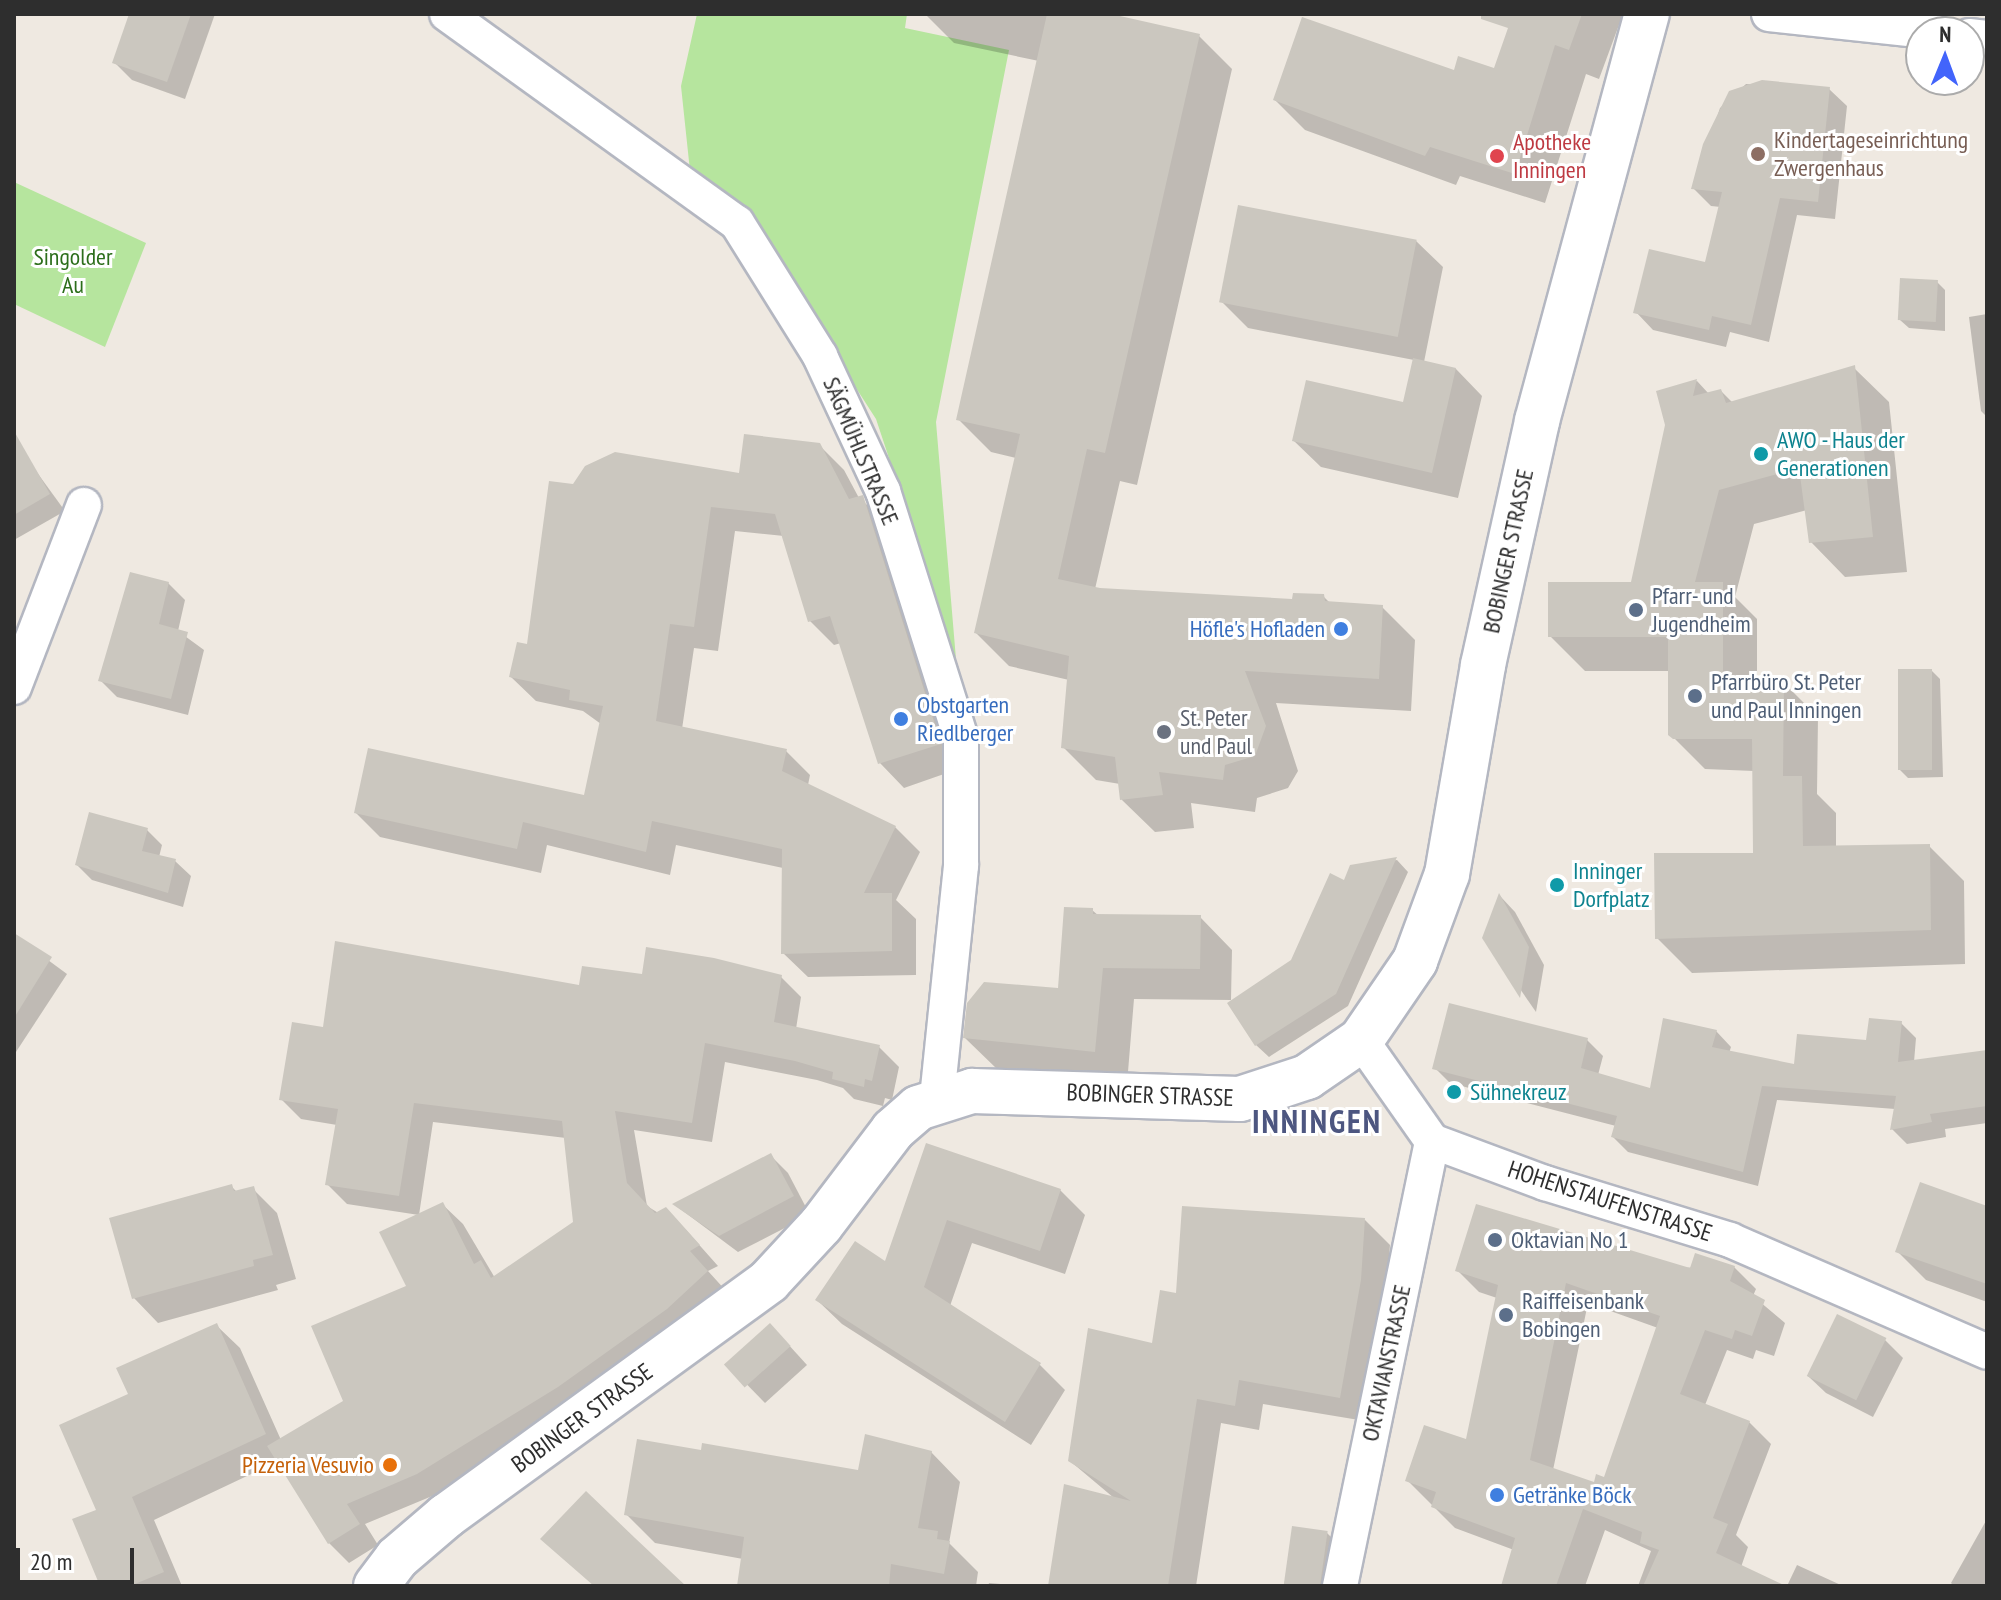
<!DOCTYPE html>
<meta charset="utf-8">
<style>
body{margin:0}
#map{position:relative;width:2001px;height:1600px;overflow:hidden;background:#efe9e1;font-family:"PT Sans Narrow",sans-serif}
div>[style]{position:absolute}
[style*='--x']{left:calc(var(--x)*1px);top:calc(var(--y)*1px);width:calc(var(--w)*1px);rotate:calc(var(--a)*1deg)}
.green>*{inset:0;background:#b6e59e}
.shadow>*{inset:0;background:#0003}
.building>*{inset:0;background:#cbc7bf;transform-origin:0 0}
.roads{filter:drop-shadow(2px 0 #b4b7c1) drop-shadow(-2px 0 #b4b7c1) drop-shadow(0 2px #b4b7c1) drop-shadow(0 -2px #b4b7c1)}
.minor>*{height:34px;margin:-17px;padding:0 17px;transform-origin:17px;border-radius:17px;background:#fff}
.secondary>*{height:44px;margin:-22px;padding:0 22px;transform-origin:22px;border-radius:22px;background:#fff}
.dots>*{width:22px;height:22px;translate:-50% -50%;box-sizing:border-box;border:4px solid #fff;border-radius:50%}
span{translate:-50% -50%;white-space:nowrap;text-align:center;line-height:1.15;-webkit-text-stroke:6px #fff;paint-order:stroke}
.education-label{font-size:24px;color:#785e54}
.left{translate:0 -50%;text-align:left}
.health-label{font-size:24px;color:#be3a42}
.park-label{font-size:24px;color:#2c6e1b}
.culture-label{font-size:24px;color:#0d838f}
.street-label{font-size:24px;color:#2e2e2e}
.service-label{font-size:24px;color:#4e5e75}
.shop-label{font-size:24px;color:#366cbe}
.right{translate:-100% -50%;text-align:right}
.worship-label{font-size:24px;color:#5b616d}
.food-label{font-size:24px;color:#c56008}
.district-label{font-size:32px;color:#4d5680;font-weight:700;letter-spacing:2px}
.frame{position:absolute;inset:0;border:16px solid #2e2e2e;pointer-events:none}
.north{position:absolute;left:1905px;top:16px;width:80px;height:80px;box-sizing:border-box;background:#fff;border:2px solid #ababab;border-radius:50%;rotate:1deg;font-size:22px;font-weight:700;line-height:32px;text-align:center;color:#2e2e2e}
.north::after{content:'';display:block;margin:auto;width:28px;height:36px;background:#4264fb;clip-path:polygon(50% 0,100% 100%,50% 72%,0 100%)}
.scale{position:absolute;left:16px;top:1548px;width:118px;height:36px;box-sizing:border-box;border:4px solid #2e2e2e;border-top:0;padding-left:10px;font-size:24px;line-height:28px;white-space:nowrap;color:#2e2e2e;-webkit-text-stroke:6px #fff;paint-order:stroke}
</style>
<div id="map">
<div class="green">
<div style="clip-path:polygon(697px 14px,907px 14px,905px 28px,1009px 50px,936px 422px,956px 659px,876px 419px,752px 226px,690px 171px,681px 86px)"></div>
<div style="clip-path:polygon(14px 182px,146px 243px,105px 347px,14px 304px)"></div>
</div>
<div class="shadow">
<div style="clip-path:polygon(133px 14px,215px 14px,185px 99px,132px 80px,114px 62px)"></div>
<div style="clip-path:polygon(925px 14px,1102px 14px,1199px 36px,1232px 69px,1137px 485px,1120px 481px,1095px 589px,1294px 601px,1323px 596px,1331px 604px,1382px 607px,1415px 640px,1411px 711px,1276px 703px,1298px 771px,1288px 788px,1257px 798px,1255px 812px,1191px 803px,1194px 828px,1155px 832px,1122px 800px,1120px 784px,1096px 780px,1063px 747px,1069px 680px,1009px 666px,976px 633px,1016px 458px,991px 452px,958px 419px,1039px 61px,954px 43px)"></div>
<div style="clip-path:polygon(1515px 14px,1623px 14px,1599px 79px,1586px 74px,1545px 203px,1460px 176px,1456px 185px,1305px 130px,1275px 100px,1495px 70px)"></div>
<div style="clip-path:polygon(1746px 84px,1829px 89px,1847px 106px,1835px 219px,1797px 215px,1769px 342px,1730px 332px,1726px 347px,1653px 330px,1636px 312px,1707px 264px,1721px 207px,1711px 206px,1694px 189px,1720px 108px)"></div>
<div style="clip-path:polygon(1416px 241px,1443px 267px,1424px 362px,1456px 369px,1482px 396px,1458px 498px,1321px 467px,1294px 441px,1404px 405px,1414px 360px,1248px 328px,1221px 301px)"></div>
<div style="clip-path:polygon(1937px 282px,1945px 290px,1945px 331px,1909px 328px,1900px 320px)"></div>
<div style="clip-path:polygon(1987px 314px,1987px 417px,1981px 411px,1969px 317px)"></div>
<div style="clip-path:polygon(1854px 368px,1889px 402px,1907px 572px,1845px 577px,1811px 542px,1807px 510px,1754px 524px,1735px 597px,1757px 619px,1757px 682px,1783px 682px,1818px 717px,1817px 794px,1836px 813px,1836px 847px,1929px 846px,1964px 881px,1965px 964px,1692px 973px,1657px 938px,1755px 855px,1754px 771px,1705px 769px,1670px 734px,1670px 671px,1585px 671px,1550px 636px,1633px 584px,1667px 425px,1658px 392px,1697px 381px,1709px 394px,1721px 391px,1733px 403px)"></div>
<div style="clip-path:polygon(819px 445px,844px 470px,859px 498px,887px 522px,964px 767px,904px 788px,880px 763px,841px 643px,834px 645px,810px 621px,784px 536px,735px 531px,718px 651px,694px 648px,682px 729px,786px 751px,810px 775px,808px 785px,895px 827px,920px 852px,896px 900px,916px 919px,916px 975px,808px 977px,783px 953px,783px 868px,676px 845px,670px 875px,547px 845px,541px 873px,380px 837px,356px 813px,586px 797px,601px 724px,583px 711px,536px 701px,511px 677px,529px 647px,574px 486px,741px 476px)"></div>
<div style="clip-path:polygon(33px 467px,65px 511px,14px 540px,14px 474px)"></div>
<div style="clip-path:polygon(168px 583px,185px 600px,178px 631px,204px 650px,188px 715px,117px 697px,100px 680px)"></div>
<div style="clip-path:polygon(1932px 671px,1940px 679px,1943px 777px,1908px 778px,1900px 770px)"></div>
<div style="clip-path:polygon(147px 830px,162px 845px,159px 857px,175px 861px,191px 876px,183px 907px,92px 880px,77px 865px)"></div>
<div style="clip-path:polygon(1397px 860px,1408px 872px,1348px 1006px,1269px 1057px,1256px 1045px,1292px 962px,1346px 883px,1351px 866px)"></div>
<div style="clip-path:polygon(1500px 896px,1515px 912px,1544px 965px,1536px 1012px,1484px 937px)"></div>
<div style="clip-path:polygon(1092px 910px,1099px 916px,1200px 917px,1232px 950px,1231px 1000px,1134px 999px,1127px 1084px,998px 1070px,965px 1038px,1060px 990px)"></div>
<div style="clip-path:polygon(14px 935px,67px 974px,14px 1055px)"></div>
<div style="clip-path:polygon(644px 977px,781px 977px,801px 997px,796px 1029px,879px 1047px,899px 1067px,892px 1100px,885px 1098px,883px 1106px,854px 1099px,843px 1088px,817px 1080px,725px 1062px,712px 1142px,634px 1130px,647px 1206px,686px 1230px,718px 1266px,708px 1271px,727px 1292px,578px 1407px,437px 1494px,365px 1524px,378px 1545px,349px 1563px,329px 1543px,279px 1461px,154px 1520px,182px 1586px,103px 1586px,99px 1511px,131px 1395px,217px 1326px,240px 1348px,281px 1440px,346px 1401px,408px 1286px,442px 1204px,463px 1224px,495px 1278px,575px 1223px,566px 1138px,433px 1122px,419px 1215px,347px 1204px,327px 1184px,337px 1125px,301px 1119px,281px 1099px,324px 1029px)"></div>
<div style="clip-path:polygon(1901px 1023px,1916px 1038px,1914px 1062px,1987px 1052px,1987px 1123px,1945px 1129px,1946px 1137px,1907px 1144px,1892px 1129px,1895px 1109px,1777px 1100px,1758px 1186px,1628px 1152px,1613px 1137px,1616px 1126px,1450px 1083px,1435px 1068px,1587px 1040px,1603px 1056px,1598px 1075px,1651px 1091px,1716px 1031px,1731px 1047px,1729px 1053px,1796px 1066px,1868px 1042px)"></div>
<div style="clip-path:polygon(927px 1145px,1060px 1190px,1085px 1215px,1065px 1274px,972px 1243px,950px 1306px,1040px 1365px,1065px 1390px,1031px 1445px,842px 1324px,817px 1300px,887px 1264px)"></div>
<div style="clip-path:polygon(771px 1156px,788px 1173px,810px 1215px,738px 1252px,675px 1205px)"></div>
<div style="clip-path:polygon(231px 1186px,237px 1192px,253px 1189px,277px 1213px,296px 1279px,276px 1285px,278px 1290px,158px 1323px,134px 1298px)"></div>
<div style="clip-path:polygon(1987px 1208px,1987px 1302px,1926px 1280px,1897px 1251px)"></div>
<div style="clip-path:polygon(1365px 1220px,1390px 1245px,1385px 1306px,1365px 1421px,1263px 1404px,1259px 1430px,1221px 1423px,1196px 1586px,1050px 1586px,1114px 1498px,1070px 1461px,1153px 1346px,1178px 1295px)"></div>
<div style="clip-path:polygon(evenodd,1734px 1267px,1756px 1289px,1753px 1296px,1785px 1323px,1774px 1356px,1756px 1350px,1753px 1359px,1727px 1350px,1705px 1405px,1749px 1422px,1771px 1444px,1736px 1535px,1748px 1547px,1741px 1567px,1781px 1586px,1638px 1586px,1651px 1551px,1605px 1530px,1585px 1586px,1503px 1586px,1514px 1550px,1455px 1528px,1407px 1480px,1468px 1442px,1497px 1298px,1479px 1292px,1458px 1271px,1734px 1267px,1588px 1303px,1658px 1328px,1605px 1480px,1595px 1484px,1553px 1470px,1588px 1303px)"></div>
<div style="clip-path:polygon(1838px 1317px,1885px 1340px,1903px 1358px,1873px 1417px,1826px 1393px,1808px 1376px)"></div>
<div style="clip-path:polygon(787px 1343px,807px 1365px,765px 1403px,727px 1364px)"></div>
<div style="clip-path:polygon(931px 1452px,960px 1482px,949px 1543px,978px 1572px,976px 1586px,739px 1586px,743px 1559px,655px 1543px,626px 1514px,859px 1472px)"></div>
<div style="clip-path:polygon(1987px 1519px,1987px 1586px,1954px 1586px,1951px 1583px)"></div>
<div style="clip-path:polygon(1327px 1533px,1352px 1558px,1347px 1586px,1284px 1586px)"></div>
<div style="clip-path:polygon(1797px 1565px,1843px 1586px,1787px 1586px)"></div>
<div style="clip-path:polygon(989px 1583px,1023px 1586px,988px 1586px)"></div>
</div>
<div class="building">
<div style="clip-path:polygon(129px 14px,191px 14px,167px 82px,112px 63px)"></div>
<div style="clip-path:polygon(1047px 14px,1111px 14px,1200px 34px,1105px 453px,1087px 449px,1058px 579px,1100px 588px,1292px 599px,1293px 593px,1324px 594px,1325px 601px,1383px 605px,1379px 679px,1245px 671px,1266px 726px,1255px 756px,1225px 765px,1223px 780px,1159px 772px,1163px 795px,1120px 800px,1115px 757px,1061px 748px,1069px 656px,974px 633px,1020px 434px,956px 420px)"></div>
<div style="clip-path:polygon(1481px 14px,1582px 14px,1569px 50px,1555px 45px,1515px 174px,1430px 147px,1425px 156px,1273px 100px,1302px 17px,1454px 70px,1458px 56px,1494px 68px,1508px 28px,1481px 19px)"></div>
<div style="clip-path:polygon(1762px 80px,1830px 87px,1818px 202px,1780px 198px,1751px 325px,1712px 316px,1709px 330px,1633px 313px,1649px 249px,1705px 262px,1722px 192px,1691px 189px,1703px 144px,1729px 91px)"></div>
<div style="left:1238px;top:205px;width:182px;height:99px;rotate:11deg"></div>
<div style="left:1900px;top:278px;width:38px;height:42px;rotate:3deg"></div>
<div style="clip-path:polygon(1413px 358px,1456px 368px,1432px 473px,1292px 441px,1306px 380px,1403px 402px)"></div>
<div style="clip-path:polygon(1855px 365px,1873px 537px,1809px 543px,1799px 468px,1719px 490px,1695px 582px,1723px 582px,1723px 679px,1784px 681px,1783px 776px,1802px 776px,1803px 846px,1930px 844px,1931px 930px,1655px 939px,1654px 853px,1753px 853px,1752px 739px,1673px 739px,1668px 735px,1668px 637px,1548px 637px,1548px 582px,1631px 582px,1665px 425px,1656px 391px,1697px 379px,1693px 396px,1721px 389px,1726px 403px)"></div>
<div style="clip-path:polygon(14px 431px,50px 494px,14px 515px)"></div>
<div style="clip-path:polygon(744px 434px,820px 443px,849px 499px,863px 495px,941px 744px,878px 764px,830px 616px,808px 622px,775px 514px,711px 507px,694px 627px,670px 624px,656px 721px,787px 749px,782px 771px,896px 826px,864px 893px,892px 893px,892px 951px,781px 954px,782px 849px,652px 821px,646px 852px,523px 822px,517px 849px,354px 813px,368px 748px,584px 795px,603px 706px,569px 700px,570px 690px,509px 677px,517px 642px,527px 644px,549px 481px,573px 484px,585px 466px,615px 452px,739px 473px)"></div>
<div style="clip-path:polygon(130px 572px,169px 582px,159px 624px,188px 632px,171px 699px,98px 681px)"></div>
<div style="left:1898px;top:669px;width:34px;height:101px"></div>
<div style="clip-path:polygon(89px 812px,148px 828px,142px 851px,176px 859px,168px 893px,75px 865px)"></div>
<div style="clip-path:polygon(1397px 857px,1336px 994px,1255px 1046px,1227px 1003px,1291px 960px,1330px 873px,1344px 880px,1350px 865px)"></div>
<div style="clip-path:polygon(1499px 893px,1529px 947px,1520px 998px,1482px 938px)"></div>
<div style="clip-path:polygon(1064px 907px,1093px 908px,1093px 914px,1201px 915px,1200px 969px,1103px 968px,1095px 1052px,963px 1038px,967px 1003px,984px 982px,1058px 988px)"></div>
<div style="clip-path:polygon(14px 933px,52px 957px,14px 1018px)"></div>
<div style="clip-path:polygon(335px 941px,579px 985px,582px 966px,642px 974px,646px 947px,714px 958px,782px 975px,774px 1022px,880px 1045px,872px 1081px,865px 1079px,864px 1087px,832px 1079px,833px 1072px,795px 1061px,705px 1043px,692px 1123px,615px 1111px,627px 1183px,655px 1213px,666px 1207px,700px 1245px,690px 1251px,708px 1271px,667px 1309px,558px 1387px,417px 1474px,347px 1504px,360px 1524px,328px 1544px,267px 1446px,343px 1401px,311px 1326px,406px 1286px,379px 1232px,443px 1202px,474px 1264px,481px 1260px,491px 1278px,573px 1222px,562px 1121px,414px 1103px,399px 1196px,325px 1185px,338px 1109px,279px 1100px,292px 1022px,323px 1027px)"></div>
<div style="clip-path:polygon(1449px 1003px,1588px 1038px,1581px 1068px,1650px 1088px,1663px 1018px,1717px 1030px,1712px 1047px,1794px 1064px,1797px 1034px,1866px 1040px,1869px 1018px,1902px 1021px,1898px 1062px,1987px 1050px,1987px 1106px,1930px 1114px,1932px 1122px,1890px 1130px,1896px 1096px,1762px 1086px,1743px 1172px,1611px 1137px,1617px 1116px,1432px 1069px)"></div>
<div style="clip-path:polygon(926px 1143px,1061px 1189px,1040px 1251px,947px 1220px,924px 1287px,1041px 1363px,1005px 1422px,815px 1300px,855px 1241px,885px 1261px)"></div>
<div style="clip-path:polygon(771px 1153px,794px 1196px,719px 1236px,672px 1204px)"></div>
<div style="clip-path:polygon(1920px 1182px,1987px 1206px,1987px 1284px,1895px 1252px)"></div>
<div style="clip-path:polygon(232px 1184px,234px 1191px,254px 1186px,273px 1255px,253px 1260px,254px 1266px,132px 1299px,109px 1218px)"></div>
<div style="clip-path:polygon(evenodd,1476px 1204px,1690px 1268px,1695px 1253px,1735px 1266px,1730px 1281px,1765px 1300px,1752px 1336px,1735px 1330px,1732px 1339px,1705px 1330px,1680px 1394px,1750px 1421px,1713px 1518px,1728px 1524px,1716px 1553px,1786px 1586px,1643px 1586px,1659px 1550px,1640px 1543px,1642px 1532px,1583px 1509px,1556px 1586px,1501px 1586px,1515px 1538px,1431px 1507px,1436px 1492px,1405px 1481px,1424px 1425px,1466px 1439px,1498px 1285px,1455px 1271px,1476px 1204px,1566px 1283px,1660px 1316px,1604px 1477px,1596px 1474px,1594px 1482px,1530px 1460px,1566px 1283px)"></div>
<div style="clip-path:polygon(1182px 1206px,1365px 1218px,1361px 1280px,1340px 1398px,1239px 1380px,1235px 1406px,1197px 1399px,1168px 1586px,1048px 1586px,1064px 1484px,1131px 1501px,1068px 1461px,1088px 1328px,1152px 1343px,1160px 1290px,1176px 1293px)"></div>
<div style="left:1837px;top:1314px;width:55px;height:69px;rotate:26deg"></div>
<div style="clip-path:polygon(217px 1323px,266px 1434px,132px 1497px,164px 1572px,130px 1586px,100px 1586px,72px 1519px,96px 1510px,59px 1425px,128px 1394px,116px 1368px)"></div>
<div style="left:770px;top:1323px;width:31px;height:62px;rotate:48deg"></div>
<div style="clip-path:polygon(865px 1434px,932px 1451px,918px 1528px,938px 1531px,937px 1539px,950px 1541px,944px 1574px,891px 1564px,889px 1586px,737px 1586px,744px 1537px,624px 1515px,637px 1439px,701px 1450px,702px 1443px,858px 1470px)"></div>
<div style="clip-path:polygon(586px 1491px,635px 1538px,686px 1586px,594px 1586px,540px 1539px)"></div>
<div style="left:1292px;top:1526px;width:36px;height:61px;rotate:8deg"></div>
</div>
<div class="roads">
<div class="minor">
<div style="--x:447;--y:14;--w:357;--a:35.8"></div>
<div style="--x:737;--y:223;--w:157;--a:58"></div>
<div style="--x:820;--y:356;--w:149;--a:65"></div>
<div style="--x:883;--y:491;--w:260;--a:72.5"></div>
<div style="--x:961;--y:739;--w:127;--a:90"></div>
<div style="--x:961;--y:866;--w:233;--a:95.9"></div>
<div style="--x:1769;--y:14;--w:166;--a:6.2"></div>
<div style="--x:1969;--y:36;--w:18;--a:6"></div>
<div style="--x:14;--y:687;--w:195;--a:-69"></div>
<div style="--x:1361;--y:1040;--w:123;--a:54.9"></div>
<div style="--x:1432;--y:1141;--w:121;--a:20.4"></div>
<div style="--x:1545;--y:1183;--w:194;--a:17.1"></div>
<div style="--x:1730;--y:1240;--w:280;--a:23.5"></div>
<div style="--x:1340;--y:1586;--w:454;--a:-78.3"></div>
</div>
<div class="secondary">
<div style="--x:376;--y:1586;--w:35;--a:-53"></div>
<div style="--x:397;--y:1558;--w:65;--a:-40.6"></div>
<div style="--x:446;--y:1516;--w:399;--a:-36"></div>
<div style="--x:769;--y:1281;--w:76;--a:-47.1"></div>
<div style="--x:821;--y:1225;--w:119;--a:-52.8"></div>
<div style="--x:893;--y:1130;--w:33;--a:-41"></div>
<div style="--x:918;--y:1108;--w:57;--a:-17.5"></div>
<div style="--x:972;--y:1091;--w:268;--a:1.7"></div>
<div style="--x:1240;--y:1099;--w:71;--a:-18.2"></div>
<div style="--x:1307;--y:1077;--w:65;--a:-34.4"></div>
<div style="--x:1361;--y:1040;--w:96;--a:-55.6"></div>
<div style="--x:1415;--y:961;--w:93;--a:-69.8"></div>
<div style="--x:1447;--y:874;--w:212;--a:-80.2"></div>
<div style="--x:1483;--y:665;--w:250;--a:-77.5"></div>
<div style="--x:1537;--y:421;--w:422;--a:-74.9"></div>
</div>
</div>
<div class="dots">
<div style="left:1758px;top:154px;background:#8d6e63"></div>
<div style="left:1497px;top:156px;background:#e0444e"></div>
<div style="left:1761px;top:454px;background:#0f9aa8"></div>
<div style="left:1636px;top:610px;background:#5c6f8a"></div>
<div style="left:1341px;top:629px;background:#3f7fe0"></div>
<div style="left:1695px;top:696px;background:#5c6f8a"></div>
<div style="left:901px;top:719px;background:#3f7fe0"></div>
<div style="left:1164px;top:732px;background:#6b7280"></div>
<div style="left:1557px;top:885px;background:#0f9aa8"></div>
<div style="left:1454px;top:1092px;background:#0f9aa8"></div>
<div style="left:1495px;top:1240px;background:#5c6f8a"></div>
<div style="left:1506px;top:1315px;background:#5c6f8a"></div>
<div style="left:390px;top:1465px;background:#e8710a"></div>
<div style="left:1497px;top:1495px;background:#3f7fe0"></div>
</div>
<div class="education-label">
<span class="left" style="left:1774px;top:154px">Kindertageseinrichtung<br>Zwergenhaus</span>
</div>
<div class="health-label">
<span class="left" style="left:1513px;top:156px">Apotheke<br>Inningen</span>
</div>
<div class="park-label">
<span style="left:73px;top:271px">Singolder<br>Au</span>
</div>
<div class="culture-label">
<span class="left" style="left:1777px;top:454px">AWO - Haus der<br>Generationen</span>
<span class="left" style="left:1573px;top:885px">Inninger<br>Dorfplatz</span>
<span class="left" style="left:1470px;top:1092px">Sühnekreuz</span>
</div>
<div class="street-label">
<span style="left:861px;top:451px;rotate:67deg">SÄGMÜHLSTRASSE</span>
<span style="left:1508px;top:551px;rotate:-78deg">BOBINGER STRASSE</span>
<span style="left:1150px;top:1095px;rotate:2deg">BOBINGER STRASSE</span>
<span style="left:1610px;top:1201px;rotate:18deg">HOHENSTAUFENSTRASSE</span>
<span style="left:1386px;top:1363px;rotate:-78deg">OKTAVIANSTRASSE</span>
<span style="left:582px;top:1418px;rotate:-36deg">BOBINGER STRASSE</span>
</div>
<div class="service-label">
<span class="left" style="left:1652px;top:610px">Pfarr- und<br>Jugendheim</span>
<span class="left" style="left:1711px;top:696px">Pfarrbüro St. Peter<br>und Paul Inningen</span>
<span class="left" style="left:1511px;top:1240px">Oktavian No 1</span>
<span class="left" style="left:1522px;top:1315px">Raiffeisenbank<br>Bobingen</span>
</div>
<div class="shop-label">
<span class="right" style="left:1325px;top:629px">Höfle's Hofladen</span>
<span class="left" style="left:917px;top:719px">Obstgarten<br>Riedlberger</span>
<span class="left" style="left:1513px;top:1495px">Getränke Böck</span>
</div>
<div class="worship-label">
<span class="left" style="left:1180px;top:732px">St. Peter<br>und Paul</span>
</div>
<div class="food-label">
<span class="right" style="left:374px;top:1465px">Pizzeria Vesuvio</span>
</div>
<div class="district-label">
<span style="left:1317px;top:1121px">INNINGEN</span>
</div>
<div class="frame"></div>
<div class="north">N</div>
<div class="scale">20 m</div>
</div>
